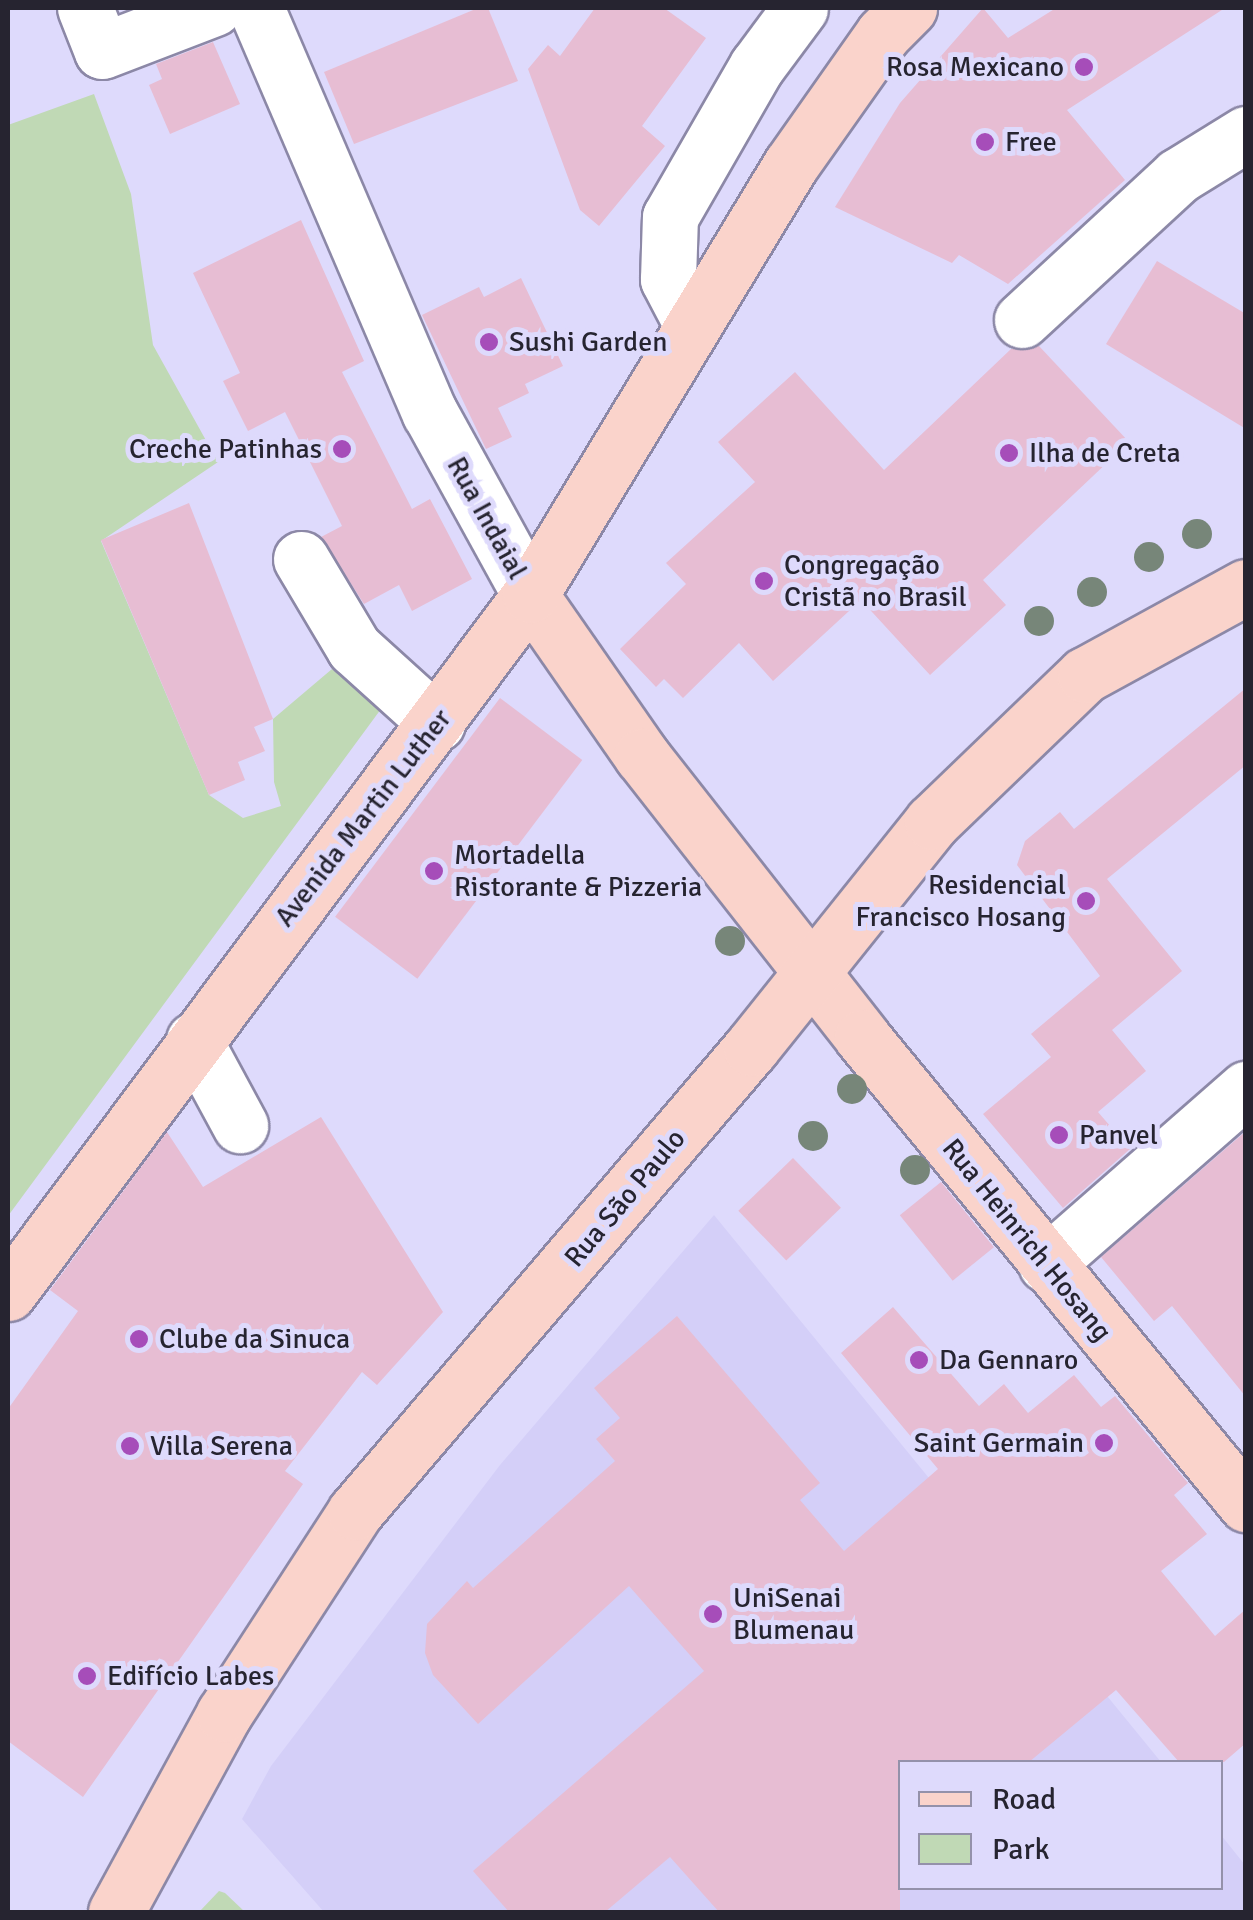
<!DOCTYPE html>
<meta charset="utf-8">
<style>
body{margin:0}
#map{position:relative;width:1253px;height:1920px;overflow:hidden;background:#dedafc;font-family:Signika,sans-serif}
div>[style]{position:absolute}
[style*='--x']{left:calc(var(--x)*1px);top:calc(var(--y)*1px);width:calc(var(--w)*1px);rotate:calc(var(--a)*1deg)}
.built>*{inset:0;background:#d4cff8}
.green>*{inset:0;background:#c0d9b5}
.building>*{inset:0;background:#e7bdd3;transform-origin:0 0}
.roads{filter:drop-shadow(2px 0 #8c88a7) drop-shadow(-2px 0 #8c88a7) drop-shadow(0 2px #8c88a7) drop-shadow(0 -2px #8c88a7)}
.minor>*{height:55px;margin:-27.5px;padding:0 27.5px;transform-origin:27.5px;border-radius:27.5px;background:#fff}
.major>*{height:55px;margin:-27.5px;padding:0 27.5px;transform-origin:27.5px;border-radius:27.5px;background:#fad3cb}
.trees>*{width:30px;height:30px;margin:-15px;border-radius:50%;background:#778679}
.dots>*{width:28px;height:28px;translate:-50% -50%;box-sizing:border-box;border:5px solid #dedafc;border-radius:50%}
span{translate:-50% -50%;white-space:nowrap;text-align:center;line-height:1.15;-webkit-text-stroke:10px #dedafc;paint-order:stroke}
.poi-label{font-size:28px;color:#262430}
.right{translate:-100% -50%;text-align:right}
.left{translate:0 -50%;text-align:left}
.street-label{font-size:28px;color:#262430}
.frame{position:absolute;inset:0;border:10px solid #262430;pointer-events:none}
.legend{position:absolute;left:898px;top:1760px;width:325px;height:130px;box-sizing:border-box;background:#dedafc;border:2px solid #9491aa;margin:0;padding:12px 18px;list-style:none;font-size:30px;color:#262430}
.legend li{display:flex;align-items:center;gap:20px;height:50px}
.legend b{width:50px;border:2px solid #9491aa}
</style>
<div id="map">
<div class="built">
<div style="clip-path:polygon(714px 1215px,1161px 1762px,900px 1762px,900px 1888px,1220px 1888px,1221px 1835px,1245px 1865px,1245px 1912px,324px 1912px,242px 1819px,271px 1766px,500px 1465px)"></div>
</div>
<div class="green">
<div style="clip-path:polygon(94px 94px,131px 194px,153px 345px,218px 462px,101px 541px,209px 795px,243px 818px,281px 806px,274px 782px,273px 719px,332px 669px,381px 709px,8px 1216px,8px 125px)"></div>
<div style="clip-path:polygon(219px 1891px,225px 1893px,245px 1912px,199px 1912px)"></div>
</div>
<div class="building">
<div style="clip-path:polygon(478px 8px,488px 8px,518px 81px,354px 144px,324px 72px)"></div>
<div style="clip-path:polygon(595px 8px,664px 8px,706px 38px,642px 126px,665px 146px,599px 226px,580px 210px,528px 69px,548px 45px,560px 56px)"></div>
<div style="clip-path:polygon(983px 8px,1008px 38px,1056px 8px,1225px 8px,1067px 110px,1125px 180px,1008px 284px,959px 255px,952px 263px,835px 207px,900px 103px)"></div>
<div style="clip-path:polygon(213px 42px,240px 104px,170px 134px,149px 85px,162px 79px,156px 64px)"></div>
<div style="clip-path:polygon(301px 220px,364px 361px,342px 372px,412px 509px,430px 499px,472px 579px,412px 611px,399px 585px,364px 604px,321px 537px,342px 526px,285px 412px,248px 431px,223px 381px,240px 373px,193px 273px)"></div>
<div style="clip-path:polygon(1157px 261px,1246px 314px,1246px 429px,1106px 344px)"></div>
<div style="clip-path:polygon(521px 278px,563px 366px,525px 384px,529px 393px,498px 408px,512px 437px,486px 449px,422px 315px,479px 287px,484px 297px)"></div>
<div style="clip-path:polygon(1039px 346px,1129px 442px,983px 580px,1006px 605px,930px 675px,861px 600px,773px 681px,739px 643px,683px 698px,664px 679px,656px 687px,620px 649px,686px 584px,666px 563px,755px 482px,718px 442px,795px 372px,884px 470px,1011px 349px)"></div>
<div style="clip-path:polygon(189px 503px,273px 719px,254px 727px,265px 751px,238px 762px,245px 780px,209px 795px,101px 540px)"></div>
<div style="clip-path:polygon(1246px 688px,1246px 765px,1107px 879px,1182px 971px,1112px 1030px,1146px 1071px,1098px 1112px,1130px 1149px,1063px 1208px,983px 1114px,1051px 1057px,1031px 1034px,1100px 976px,1017px 865px,1025px 841px,1060px 812px,1074px 829px)"></div>
<div style="left:500px;top:698px;width:103px;height:274px;rotate:37deg"></div>
<div style="clip-path:polygon(321px 1117px,443px 1312px,377px 1385px,362px 1372px,285px 1471px,303px 1484px,83px 1797px,8px 1741px,8px 1409px,78px 1311px,50px 1290px,167px 1132px,203px 1187px)"></div>
<div style="clip-path:polygon(1246px 1131px,1246px 1397px,1172px 1306px,1154px 1321px,1101px 1257px)"></div>
<div style="left:793px;top:1158px;width:69px;height:76px;rotate:46deg"></div>
<div style="left:941px;top:1182px;width:84px;height:53px;rotate:51deg"></div>
<div style="clip-path:polygon(893px 1307px,979px 1406px,1004px 1384px,1028px 1413px,1074px 1375px,1101px 1407px,1115px 1396px,1188px 1483px,1174px 1495px,1207px 1534px,1161px 1571px,1215px 1636px,1246px 1609px,1246px 1743px,1224px 1762px,1179px 1762px,1116px 1690px,1029px 1762px,900px 1762px,900px 1912px,719px 1912px,670px 1857px,605px 1912px,509px 1912px,473px 1871px,704px 1671px,629px 1586px,478px 1724px,433px 1675px,425px 1653px,427px 1624px,467px 1581px,473px 1588px,615px 1461px,596px 1439px,620px 1418px,594px 1388px,677px 1316px,820px 1483px,800px 1500px,844px 1551px,938px 1469px,841px 1353px)"></div>
</div>
<div class="roads">
<div class="minor">
<div style="--x:85;--y:8;--w:46;--a:68.4"></div>
<div style="--x:102;--y:51;--w:120;--a:-21"></div>
<div style="--x:256;--y:8;--w:441;--a:66.8"></div>
<div style="--x:430;--y:413;--w:208;--a:61.2"></div>
<div style="--x:1022;--y:320;--w:212;--a:-42.7"></div>
<div style="--x:1178;--y:176;--w:80;--a:-31.7"></div>
<div style="--x:692;--y:325;--w:52;--a:-117.6"></div>
<div style="--x:668;--y:279;--w:62;--a:-88.2"></div>
<div style="--x:670;--y:217;--w:174;--a:-60.1"></div>
<div style="--x:757;--y:66;--w:72;--a:-53.4"></div>
<div style="--x:301;--y:559;--w:104;--a:59.2"></div>
<div style="--x:354;--y:648;--w:112;--a:42.1"></div>
<div style="--x:194;--y:1040;--w:97;--a:61.6"></div>
<div style="--x:1046;--y:1264;--w:266;--a:-41.2"></div>
</div>
<div class="major">
<div style="--x:530;--y:595;--w:196;--a:55.2"></div>
<div style="--x:642;--y:756;--w:357;--a:51.9"></div>
<div style="--x:862;--y:1037;--w:605;--a:50.57"></div>
<div style="--x:8;--y:1293;--w:872;--a:-53.21"></div>
<div style="--x:530;--y:595;--w:502;--a:-58.78"></div>
<div style="--x:790;--y:166;--w:161;--a:-54.8"></div>
<div style="--x:883;--y:34;--w:37;--a:-45"></div>
<div style="--x:116;--y:1912;--w:226;--a:-61.4"></div>
<div style="--x:224;--y:1714;--w:241;--a:-57"></div>
<div style="--x:355;--y:1512;--w:610;--a:-49.52"></div>
<div style="--x:751;--y:1048;--w:290;--a:-51.3"></div>
<div style="--x:932;--y:822;--w:212;--a:-43.9"></div>
<div style="--x:1085;--y:675;--w:183;--a:-28.7"></div>
</div>
</div>
<div class="trees">
<div style="left:1197px;top:534px"></div>
<div style="left:1149px;top:557px"></div>
<div style="left:1092px;top:592px"></div>
<div style="left:1039px;top:621px"></div>
<div style="left:730px;top:941px"></div>
<div style="left:852px;top:1089px"></div>
<div style="left:813px;top:1136px"></div>
<div style="left:915px;top:1170px"></div>
</div>
<div class="dots">
<div style="left:1084px;top:67px;background:#a64db9"></div>
<div style="left:985px;top:142px;background:#a64db9"></div>
<div style="left:489px;top:342px;background:#a64db9"></div>
<div style="left:342px;top:449px;background:#a64db9"></div>
<div style="left:1009px;top:453px;background:#a64db9"></div>
<div style="left:764px;top:581px;background:#a64db9"></div>
<div style="left:434px;top:871px;background:#a64db9"></div>
<div style="left:1086px;top:901px;background:#a64db9"></div>
<div style="left:1059px;top:1135px;background:#a64db9"></div>
<div style="left:139px;top:1339px;background:#a64db9"></div>
<div style="left:919px;top:1360px;background:#a64db9"></div>
<div style="left:1104px;top:1443px;background:#a64db9"></div>
<div style="left:130px;top:1446px;background:#a64db9"></div>
<div style="left:713px;top:1614px;background:#a64db9"></div>
<div style="left:87px;top:1676px;background:#a64db9"></div>
</div>
<div class="poi-label">
<span class="right" style="left:1064px;top:67px">Rosa Mexicano</span>
<span class="left" style="left:1005px;top:142px">Free</span>
<span class="left" style="left:509px;top:342px">Sushi Garden</span>
<span class="right" style="left:322px;top:449px">Creche Patinhas</span>
<span class="left" style="left:1029px;top:453px">Ilha de Creta</span>
<span class="left" style="left:784px;top:581px">Congregação<br>Cristã no Brasil</span>
<span class="left" style="left:454px;top:871px">Mortadella<br>Ristorante &amp; Pizzeria</span>
<span class="right" style="left:1066px;top:901px">Residencial<br>Francisco Hosang</span>
<span class="left" style="left:1079px;top:1135px">Panvel</span>
<span class="left" style="left:159px;top:1339px">Clube da Sinuca</span>
<span class="left" style="left:939px;top:1360px">Da Gennaro</span>
<span class="right" style="left:1084px;top:1443px">Saint Germain</span>
<span class="left" style="left:150px;top:1446px">Villa Serena</span>
<span class="left" style="left:733px;top:1614px">UniSenai<br>Blumenau</span>
<span class="left" style="left:107px;top:1676px">Edifício Labes</span>
</div>
<div class="street-label">
<span style="left:487px;top:518px;rotate:61deg">Rua Indaial</span>
<span style="left:363px;top:818px;rotate:-52deg">Avenida Martin Luther</span>
<span style="left:625px;top:1198px;rotate:-50deg">Rua São Paulo</span>
<span style="left:1027px;top:1240px;rotate:51deg">Rua Heinrich Hosang</span>
</div>
<div class="frame"></div>
<ul class="legend">
<li><b style="height:12px;background:#fad3cb"></b>Road</li>
<li><b style="height:28px;background:#c0d9b5"></b>Park</li>
</ul>
</div>
